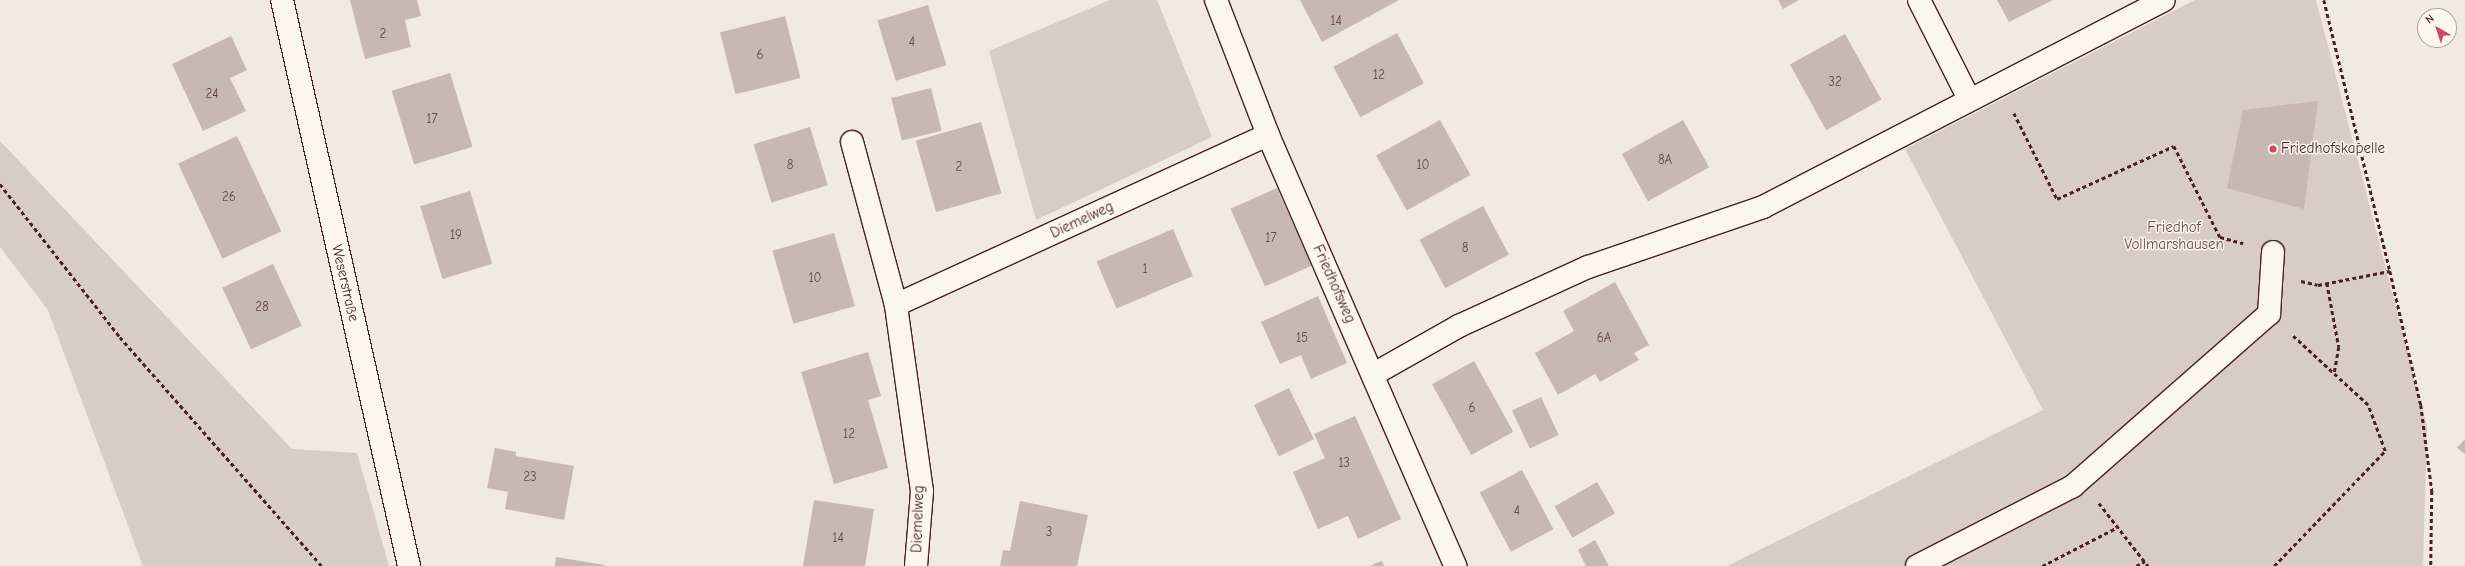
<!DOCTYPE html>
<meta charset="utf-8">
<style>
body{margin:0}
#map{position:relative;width:2465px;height:566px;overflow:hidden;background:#f0eae0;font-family:"Comic Neue",sans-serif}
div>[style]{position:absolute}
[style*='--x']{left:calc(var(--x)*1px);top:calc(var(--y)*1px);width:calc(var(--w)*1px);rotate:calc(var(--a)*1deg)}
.green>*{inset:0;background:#d8ccc6}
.building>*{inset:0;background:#c8b8b3;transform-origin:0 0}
.path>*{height:2.5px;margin-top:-1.25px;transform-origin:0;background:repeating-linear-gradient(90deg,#4a1f2b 0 4px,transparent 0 7px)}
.roads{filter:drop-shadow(1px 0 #4a1f2b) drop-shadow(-1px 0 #4a1f2b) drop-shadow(0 1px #4a1f2b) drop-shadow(0 -1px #4a1f2b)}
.service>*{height:22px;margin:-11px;padding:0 11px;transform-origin:11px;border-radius:11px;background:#fbf7ec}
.minor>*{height:22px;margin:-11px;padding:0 11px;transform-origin:11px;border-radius:11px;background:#fbf7ec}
.dots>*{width:11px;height:11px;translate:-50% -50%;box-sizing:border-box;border:2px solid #fbf7ec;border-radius:50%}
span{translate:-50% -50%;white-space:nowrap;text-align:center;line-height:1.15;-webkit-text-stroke:3px #fbf7ec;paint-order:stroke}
.number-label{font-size:13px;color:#6a454d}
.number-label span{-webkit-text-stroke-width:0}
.poi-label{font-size:15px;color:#4a1f2b}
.left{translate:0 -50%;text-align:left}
.street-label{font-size:15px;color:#4a1f2b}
.park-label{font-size:15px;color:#6e4a52}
.north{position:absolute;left:2417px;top:8px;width:40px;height:40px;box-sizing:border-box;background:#fbf7ec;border:1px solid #b4a19f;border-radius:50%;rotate:321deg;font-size:11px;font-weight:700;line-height:16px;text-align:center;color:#4a1f2b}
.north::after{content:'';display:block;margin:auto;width:14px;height:18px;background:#d1495b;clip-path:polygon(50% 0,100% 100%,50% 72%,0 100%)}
</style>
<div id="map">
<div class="green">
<div style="clip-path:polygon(1110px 0,1157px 0,1212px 137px,1036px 220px,989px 51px)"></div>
<div style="clip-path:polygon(2195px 0,2316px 0,2427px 426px,2423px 566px,1727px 566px,2043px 410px,1905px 149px)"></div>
<div style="clip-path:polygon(0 141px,292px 449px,357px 453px,389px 566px,143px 566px,48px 310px,0 247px)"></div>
</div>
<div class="building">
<div style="clip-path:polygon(350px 0,417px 0,421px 16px,405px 20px,411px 47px,365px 59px)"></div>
<div style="clip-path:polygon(1300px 0,1399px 0,1322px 42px)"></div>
<div style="clip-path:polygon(1778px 0,1799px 0,1783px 9px)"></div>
<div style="clip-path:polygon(1997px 0,2053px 0,2009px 22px)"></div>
<div style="left:928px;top:5px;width:63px;height:53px;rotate:73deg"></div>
<div style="left:785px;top:16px;width:64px;height:67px;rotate:76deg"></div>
<div style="left:1397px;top:33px;width:57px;height:72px;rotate:62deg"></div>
<div style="left:1845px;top:34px;width:75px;height:63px;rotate:61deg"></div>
<div style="clip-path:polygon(231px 36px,247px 70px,230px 78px,246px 111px,203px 131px,172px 64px)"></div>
<div style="left:450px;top:73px;width:77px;height:61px;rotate:73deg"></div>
<div style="left:931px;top:88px;width:44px;height:41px;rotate:76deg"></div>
<div style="clip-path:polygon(2318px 101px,2304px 209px,2227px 188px,2243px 110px)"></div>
<div style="left:1440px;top:120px;width:63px;height:73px;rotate:61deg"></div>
<div style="left:1683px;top:120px;width:54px;height:70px;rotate:61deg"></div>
<div style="left:981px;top:122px;width:74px;height:68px;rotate:74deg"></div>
<div style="left:810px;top:127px;width:61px;height:59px;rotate:73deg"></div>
<div style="left:237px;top:136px;width:105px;height:65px;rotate:65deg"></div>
<div style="left:1277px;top:188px;width:85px;height:51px;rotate:66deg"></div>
<div style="left:470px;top:191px;width:76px;height:52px;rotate:73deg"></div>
<div style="left:1483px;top:206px;width:55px;height:72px;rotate:62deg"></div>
<div style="left:1173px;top:229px;width:51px;height:83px;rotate:67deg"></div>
<div style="left:834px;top:233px;width:76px;height:64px;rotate:74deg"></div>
<div style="left:273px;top:264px;width:68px;height:56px;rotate:65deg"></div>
<div style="clip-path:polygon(1615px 282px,1649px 345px,1634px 353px,1639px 360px,1600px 382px,1595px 374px,1558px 395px,1535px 353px,1574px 331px,1563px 311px)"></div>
<div style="clip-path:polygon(1318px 296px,1347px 363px,1311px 379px,1301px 355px,1280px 364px,1261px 322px)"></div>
<div style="clip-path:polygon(868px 352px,881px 396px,868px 400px,888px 468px,834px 484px,801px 372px)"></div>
<div style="left:1474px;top:361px;width:81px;height:48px;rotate:61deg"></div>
<div style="left:1289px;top:388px;width:57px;height:39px;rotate:64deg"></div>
<div style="left:1541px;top:397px;width:42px;height:32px;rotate:65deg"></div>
<div style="clip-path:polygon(1355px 416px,1401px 519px,1358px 539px,1348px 516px,1318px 529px,1293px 472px,1325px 458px,1314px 434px)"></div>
<div style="clip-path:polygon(2465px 439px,2465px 454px,2457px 448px)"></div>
<div style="clip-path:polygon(495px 448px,516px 452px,516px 456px,574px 466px,564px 520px,505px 509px,508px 492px,487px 488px)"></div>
<div style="left:1522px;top:470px;width:67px;height:48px;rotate:62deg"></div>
<div style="left:1597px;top:482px;width:36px;height:49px;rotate:60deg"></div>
<div style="clip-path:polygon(814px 500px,874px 509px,865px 566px,803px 566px)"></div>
<div style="clip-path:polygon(1020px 501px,1088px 515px,1077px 566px,1000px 566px,1003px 550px,1010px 551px)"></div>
<div style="clip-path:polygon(1595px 540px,1609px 566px,1586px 566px,1578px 550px)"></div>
<div style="clip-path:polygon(556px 557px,605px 565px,605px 566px,555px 566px)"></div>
<div style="clip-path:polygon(1382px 561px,1384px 566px,1370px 566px,1376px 563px)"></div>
</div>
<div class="path">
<div style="--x:2324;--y:0;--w:279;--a:76.3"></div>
<div style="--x:2014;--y:113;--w:96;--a:63.4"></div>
<div style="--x:2057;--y:199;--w:128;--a:-24.4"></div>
<div style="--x:2174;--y:146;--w:102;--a:63.2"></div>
<div style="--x:2220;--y:237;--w:24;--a:15"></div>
<div style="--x:0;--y:184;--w:194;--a:51.9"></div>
<div style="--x:120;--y:337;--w:305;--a:48.6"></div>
<div style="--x:2301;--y:281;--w:17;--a:13"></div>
<div style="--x:2318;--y:285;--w:73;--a:-11"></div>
<div style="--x:2390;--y:271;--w:138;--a:77"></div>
<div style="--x:2421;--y:405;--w:87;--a:82.7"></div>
<div style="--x:2432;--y:491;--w:75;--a:90.8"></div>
<div style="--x:2327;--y:283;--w:65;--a:79.4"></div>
<div style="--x:2339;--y:347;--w:28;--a:100"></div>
<div style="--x:2099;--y:503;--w:80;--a:52.1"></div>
<div style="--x:2042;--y:566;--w:85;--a:-27.2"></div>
<div style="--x:2136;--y:566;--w:10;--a:-29"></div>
<div style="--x:2274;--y:566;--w:160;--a:-46"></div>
<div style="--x:2385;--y:451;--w:49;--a:-110.3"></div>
<div style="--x:2368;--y:405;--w:103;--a:-137.4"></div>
</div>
<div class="roads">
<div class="service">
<div style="--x:1374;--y:374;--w:98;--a:-29.5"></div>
<div style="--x:1459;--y:326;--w:142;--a:-24.6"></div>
<div style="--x:1588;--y:267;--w:185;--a:-18.9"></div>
<div style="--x:1763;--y:207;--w:451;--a:-27.3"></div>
<div style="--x:1917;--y:566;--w:175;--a:-27.1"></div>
<div style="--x:2073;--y:486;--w:261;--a:-41.3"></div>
<div style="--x:2269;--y:314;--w:62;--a:-86.3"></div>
</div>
<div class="minor">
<div style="--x:282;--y:0;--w:580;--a:77.35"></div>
<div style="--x:1216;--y:0;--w:145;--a:68.9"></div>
<div style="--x:1268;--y:135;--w:470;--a:66.5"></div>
<div style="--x:1919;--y:0;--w:111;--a:63.2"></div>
<div style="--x:852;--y:142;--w:169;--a:74.9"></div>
<div style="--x:916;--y:566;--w:75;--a:-85.4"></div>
<div style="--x:922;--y:491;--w:188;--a:-98"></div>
<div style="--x:896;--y:305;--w:409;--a:-24.6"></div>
</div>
</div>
<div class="dots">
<div style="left:2273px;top:149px;background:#d1495b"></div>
</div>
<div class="number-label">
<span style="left:1336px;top:21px">14</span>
<span style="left:383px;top:34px">2</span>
<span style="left:912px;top:42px">4</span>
<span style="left:760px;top:55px">6</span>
<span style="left:1379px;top:75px">12</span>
<span style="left:1835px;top:82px">32</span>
<span style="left:212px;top:94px">24</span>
<span style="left:432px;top:119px">17</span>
<span style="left:1665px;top:160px">8A</span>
<span style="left:790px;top:165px">8</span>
<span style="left:1423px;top:165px">10</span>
<span style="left:959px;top:167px">2</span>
<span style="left:229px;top:197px">26</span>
<span style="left:456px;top:235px">19</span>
<span style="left:1271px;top:238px">17</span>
<span style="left:1465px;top:248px">8</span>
<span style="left:1145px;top:269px">1</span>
<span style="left:815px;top:278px">10</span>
<span style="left:262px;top:307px">28</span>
<span style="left:1302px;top:338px">15</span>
<span style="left:1604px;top:338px">6A</span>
<span style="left:1472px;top:408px">6</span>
<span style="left:849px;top:434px">12</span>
<span style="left:1344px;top:463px">13</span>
<span style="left:530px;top:477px">23</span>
<span style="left:1517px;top:511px">4</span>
<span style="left:1049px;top:532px">3</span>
<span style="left:838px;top:538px">14</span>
</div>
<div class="poi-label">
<span class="left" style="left:2281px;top:149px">Friedhofskapelle</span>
</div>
<div class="street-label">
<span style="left:1082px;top:220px;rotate:-25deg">Diemelweg</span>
<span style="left:345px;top:283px;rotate:77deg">Weserstraße</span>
<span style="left:1334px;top:284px;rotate:66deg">Friedhofsweg</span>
<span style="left:918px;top:519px;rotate:-88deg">Diemelweg</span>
</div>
<div class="park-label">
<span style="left:2174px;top:236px">Friedhof<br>Vollmarshausen</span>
</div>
<div class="north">N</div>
</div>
